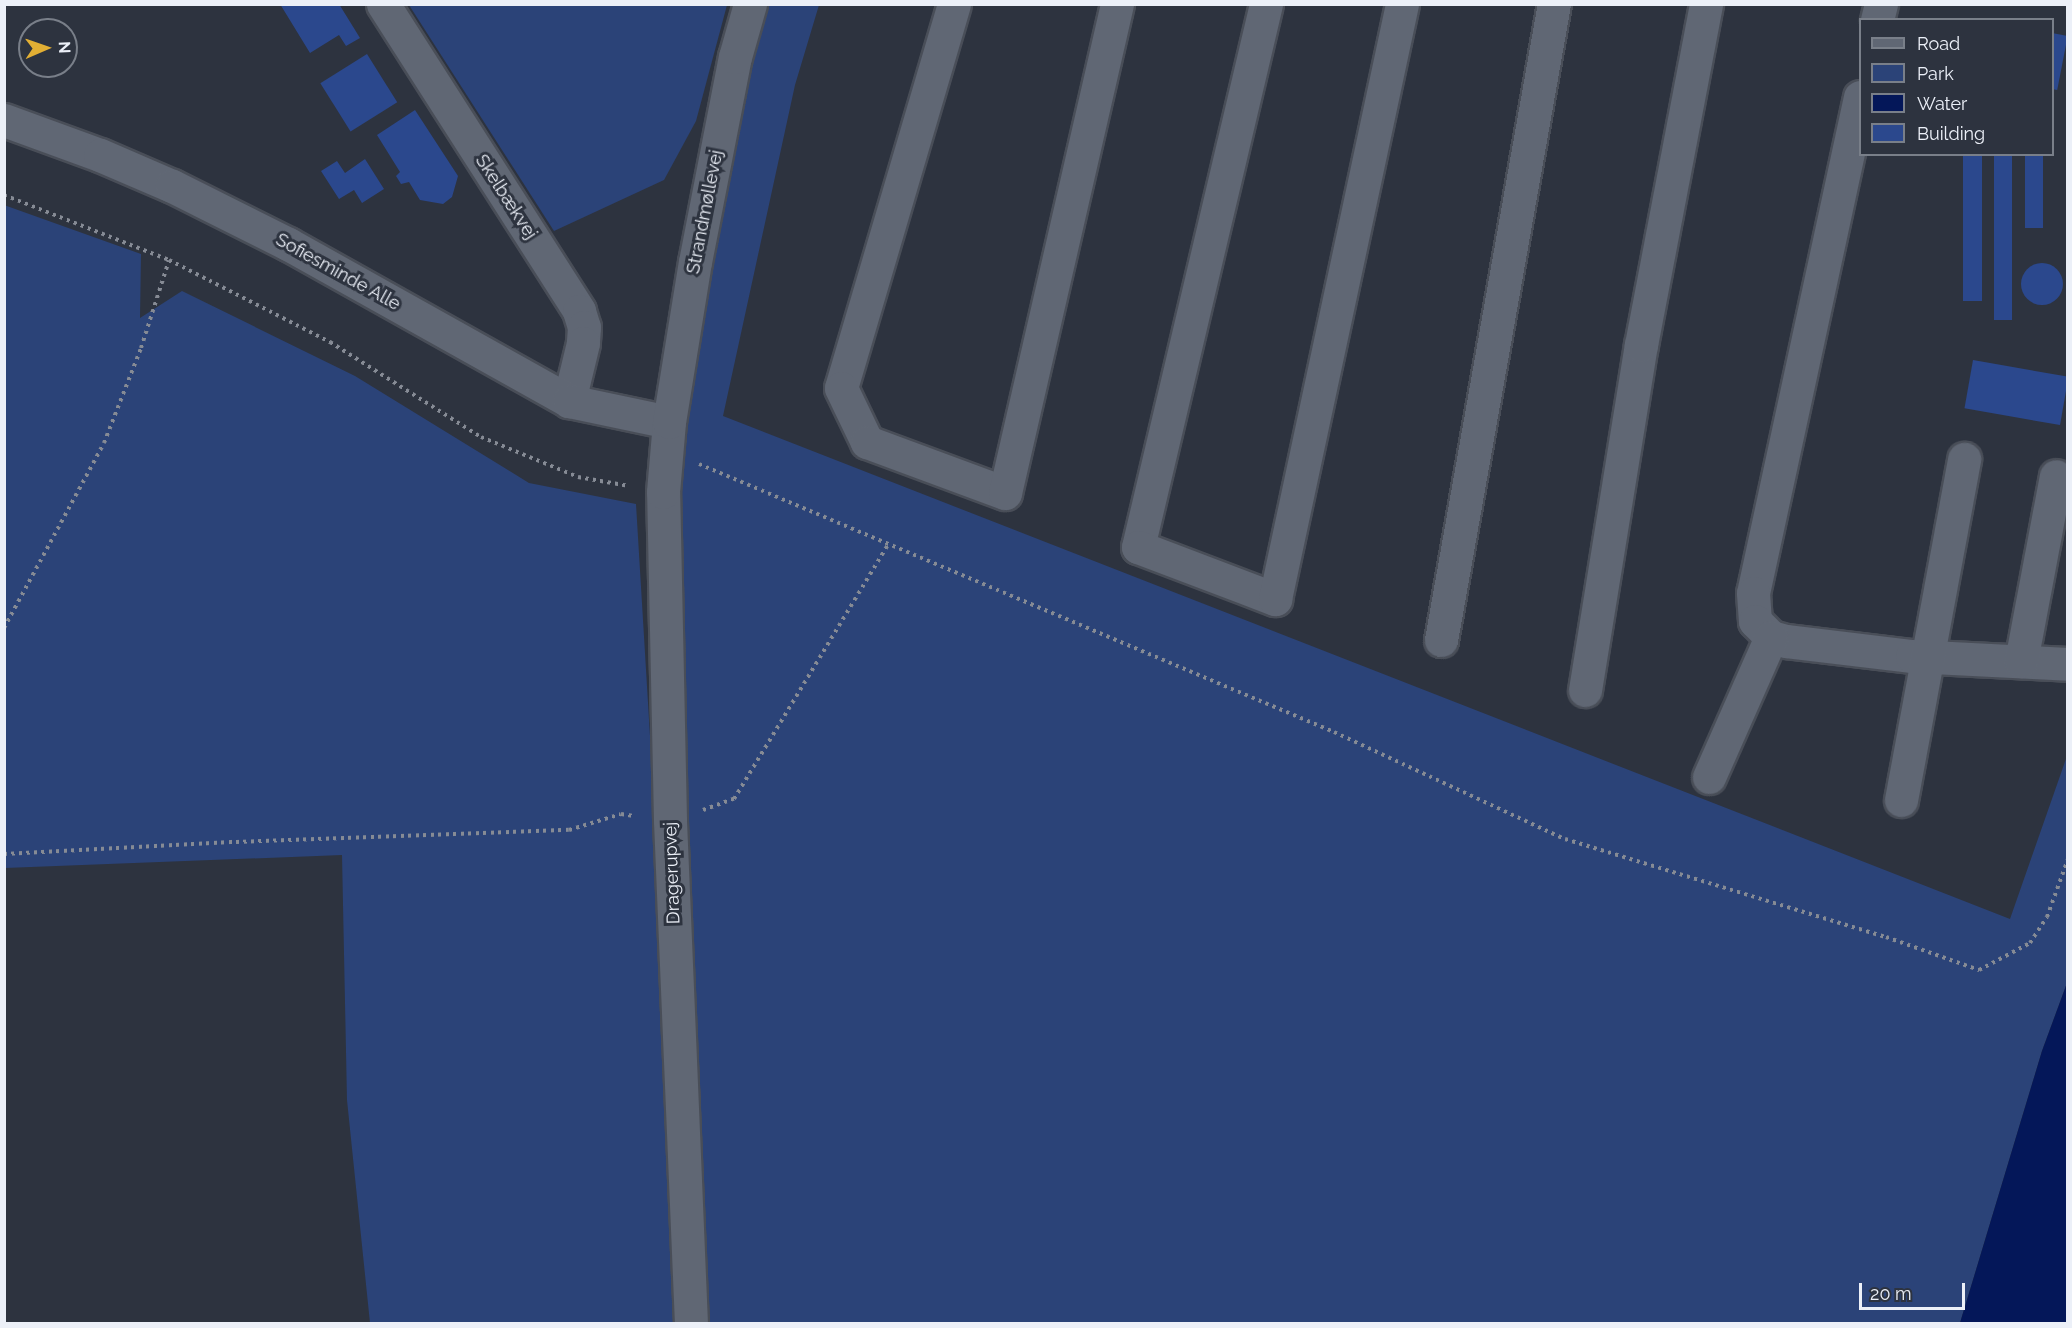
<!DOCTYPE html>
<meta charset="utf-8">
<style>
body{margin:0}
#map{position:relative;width:2072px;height:1328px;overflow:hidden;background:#2d333f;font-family:Raleway,sans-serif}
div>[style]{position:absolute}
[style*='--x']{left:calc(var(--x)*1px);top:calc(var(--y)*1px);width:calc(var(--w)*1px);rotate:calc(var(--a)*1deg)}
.green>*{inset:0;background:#2b4378}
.water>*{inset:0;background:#041759}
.building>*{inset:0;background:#2b488d;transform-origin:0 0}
.round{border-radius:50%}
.path>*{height:4px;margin-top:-2px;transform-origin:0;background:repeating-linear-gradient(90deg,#868b95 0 3px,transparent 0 7.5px)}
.roads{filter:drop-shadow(2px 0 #494e58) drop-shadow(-2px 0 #494e58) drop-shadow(0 2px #494e58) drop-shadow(0 -2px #494e58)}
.minor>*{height:33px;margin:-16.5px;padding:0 16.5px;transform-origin:16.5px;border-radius:16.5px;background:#606774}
span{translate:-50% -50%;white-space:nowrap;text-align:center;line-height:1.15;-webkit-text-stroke:6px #2d333f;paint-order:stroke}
.street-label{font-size:18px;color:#ecf0f8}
.frame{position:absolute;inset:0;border:6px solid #ecf0f8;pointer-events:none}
.legend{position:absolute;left:1859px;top:18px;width:195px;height:138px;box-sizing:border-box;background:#2d333f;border:2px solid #797f89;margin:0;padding:8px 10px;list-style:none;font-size:18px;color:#ecf0f8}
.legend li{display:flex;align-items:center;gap:12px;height:30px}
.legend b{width:30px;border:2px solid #797f89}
.north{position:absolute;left:18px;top:18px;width:60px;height:60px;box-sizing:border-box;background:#2d333f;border:2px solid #797f89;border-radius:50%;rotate:88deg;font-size:16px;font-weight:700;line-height:24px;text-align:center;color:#ecf0f8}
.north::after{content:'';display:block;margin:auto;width:21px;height:27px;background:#e2af34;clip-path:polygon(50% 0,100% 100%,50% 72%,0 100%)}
.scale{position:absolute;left:1859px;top:1283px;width:106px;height:27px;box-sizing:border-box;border:3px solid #ecf0f8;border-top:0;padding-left:8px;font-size:18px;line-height:21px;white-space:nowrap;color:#ecf0f8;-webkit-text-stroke:4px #2d333f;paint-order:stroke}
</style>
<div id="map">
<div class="green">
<div style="clip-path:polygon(409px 5px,727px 5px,696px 121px,664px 180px,554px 231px)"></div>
<div style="clip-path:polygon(765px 5px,819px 5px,795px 85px,723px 416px,2010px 919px,2067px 756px,2067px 983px,2042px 1051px,1960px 1323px,707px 1323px,679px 672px,679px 488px,692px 378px,743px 84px)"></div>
<div style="clip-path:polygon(4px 205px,141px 254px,140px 318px,182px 291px,355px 376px,529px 483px,636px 504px,659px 885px,676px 1323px,370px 1323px,347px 1100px,342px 855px,5px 868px)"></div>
</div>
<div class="water">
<div style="clip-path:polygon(2067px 983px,2067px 1323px,1960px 1323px,2042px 1051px)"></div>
</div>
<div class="building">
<div style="clip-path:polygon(280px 4px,339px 4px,360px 38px,346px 46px,339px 35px,310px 53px)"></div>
<div style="left:2052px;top:33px;width:16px;height:55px;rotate:11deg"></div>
<div style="left:367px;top:54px;width:57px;height:55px;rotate:58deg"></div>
<div style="clip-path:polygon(415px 110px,458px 176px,452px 197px,443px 204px,420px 200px,409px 182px,401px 184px,396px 176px,400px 172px,377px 135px)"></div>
<div style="left:1963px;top:154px;width:19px;height:147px"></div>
<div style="left:1994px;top:154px;width:18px;height:166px"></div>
<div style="left:2025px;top:154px;width:18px;height:74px"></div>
<div style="clip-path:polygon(365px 159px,384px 189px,362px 203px,354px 190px,339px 199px,321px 171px,337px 161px,345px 173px)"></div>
<div class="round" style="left:2021px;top:263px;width:42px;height:42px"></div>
<div style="left:1973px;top:360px;width:97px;height:49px;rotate:10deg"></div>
</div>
<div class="path">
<div style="--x:4;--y:195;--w:177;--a:21.5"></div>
<div style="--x:169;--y:260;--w:181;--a:27"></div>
<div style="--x:330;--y:342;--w:178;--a:32.2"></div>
<div style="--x:481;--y:437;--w:105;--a:22.4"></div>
<div style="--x:578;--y:477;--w:52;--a:10"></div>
<div style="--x:699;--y:464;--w:689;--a:22.88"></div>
<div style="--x:1334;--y:732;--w:255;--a:24.9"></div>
<div style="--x:1565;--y:839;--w:336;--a:17"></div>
<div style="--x:1886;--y:937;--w:99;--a:19.5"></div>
<div style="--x:1979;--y:970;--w:58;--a:-27.9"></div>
<div style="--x:2030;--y:943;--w:31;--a:-57"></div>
<div style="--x:2047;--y:917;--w:62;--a:-70.1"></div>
<div style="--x:4;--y:628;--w:210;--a:-61.6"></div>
<div style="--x:104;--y:443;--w:102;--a:-68.7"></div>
<div style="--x:141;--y:348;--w:92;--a:-72.3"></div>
<div style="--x:703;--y:810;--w:33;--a:-20"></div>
<div style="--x:734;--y:799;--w:296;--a:-58.8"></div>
<div style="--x:4;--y:854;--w:232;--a:-3"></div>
<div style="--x:236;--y:842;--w:333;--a:-2.1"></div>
<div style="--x:569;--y:830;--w:54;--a:-17.1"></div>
<div style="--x:621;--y:814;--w:13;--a:9"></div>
</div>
<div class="roads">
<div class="minor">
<div style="--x:383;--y:4;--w:364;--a:57.4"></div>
<div style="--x:579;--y:311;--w:17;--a:73"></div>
<div style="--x:584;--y:327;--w:16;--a:94"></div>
<div style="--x:583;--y:343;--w:60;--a:103.6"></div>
<div style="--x:954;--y:4;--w:400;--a:106.4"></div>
<div style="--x:841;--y:388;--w:60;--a:64.3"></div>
<div style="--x:867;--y:442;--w:147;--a:20.3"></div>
<div style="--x:1005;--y:493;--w:502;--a:-77.1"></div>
<div style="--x:1266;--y:4;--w:558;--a:103.26"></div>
<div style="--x:1138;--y:547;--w:147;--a:20.8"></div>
<div style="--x:1275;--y:599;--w:608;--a:-77.95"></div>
<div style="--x:1877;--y:20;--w:16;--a:-76"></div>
<div style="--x:1860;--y:97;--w:507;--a:102.17"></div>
<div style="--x:1753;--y:593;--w:28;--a:86"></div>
<div style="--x:1755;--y:621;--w:23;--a:45"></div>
<div style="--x:1771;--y:637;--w:16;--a:15"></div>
<div style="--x:1786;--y:641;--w:127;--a:6.8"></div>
<div style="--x:1912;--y:656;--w:156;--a:2.9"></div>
<div style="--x:4;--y:120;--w:102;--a:20"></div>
<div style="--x:100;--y:155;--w:78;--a:23.3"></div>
<div style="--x:172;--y:186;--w:130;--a:26.6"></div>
<div style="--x:288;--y:244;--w:322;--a:29.2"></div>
<div style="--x:569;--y:401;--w:102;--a:11.9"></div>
<div style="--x:1441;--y:640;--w:646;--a:-79.93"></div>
<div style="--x:2021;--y:661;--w:188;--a:-79.3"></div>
<div style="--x:1585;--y:690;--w:350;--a:-80.8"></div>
<div style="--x:1641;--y:345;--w:347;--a:-79.2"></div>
<div style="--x:1709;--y:777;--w:153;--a:-66.1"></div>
<div style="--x:1901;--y:800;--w:347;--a:-79.5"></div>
<div style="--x:691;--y:1324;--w:504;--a:-92.39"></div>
<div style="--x:670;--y:820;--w:328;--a:-91.2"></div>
<div style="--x:663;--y:492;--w:70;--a:-85.1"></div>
<div style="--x:669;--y:422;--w:162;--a:-80.8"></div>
<div style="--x:695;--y:262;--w:209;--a:-79"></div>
<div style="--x:735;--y:57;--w:55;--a:-74.2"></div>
</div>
</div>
<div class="street-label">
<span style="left:506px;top:197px;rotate:57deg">Skelbækvej</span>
<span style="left:705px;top:212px;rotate:-79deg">Strandmøllevej</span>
<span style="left:338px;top:272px;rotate:29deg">Sofiesminde Alle</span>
<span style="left:672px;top:873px;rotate:-92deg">Dragerupvej</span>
</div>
<div class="frame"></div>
<ul class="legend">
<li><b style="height:8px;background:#606774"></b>Road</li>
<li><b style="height:16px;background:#2b4378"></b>Park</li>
<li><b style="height:16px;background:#041759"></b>Water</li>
<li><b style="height:16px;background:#2b488d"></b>Building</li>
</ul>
<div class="north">N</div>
<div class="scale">20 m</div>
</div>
